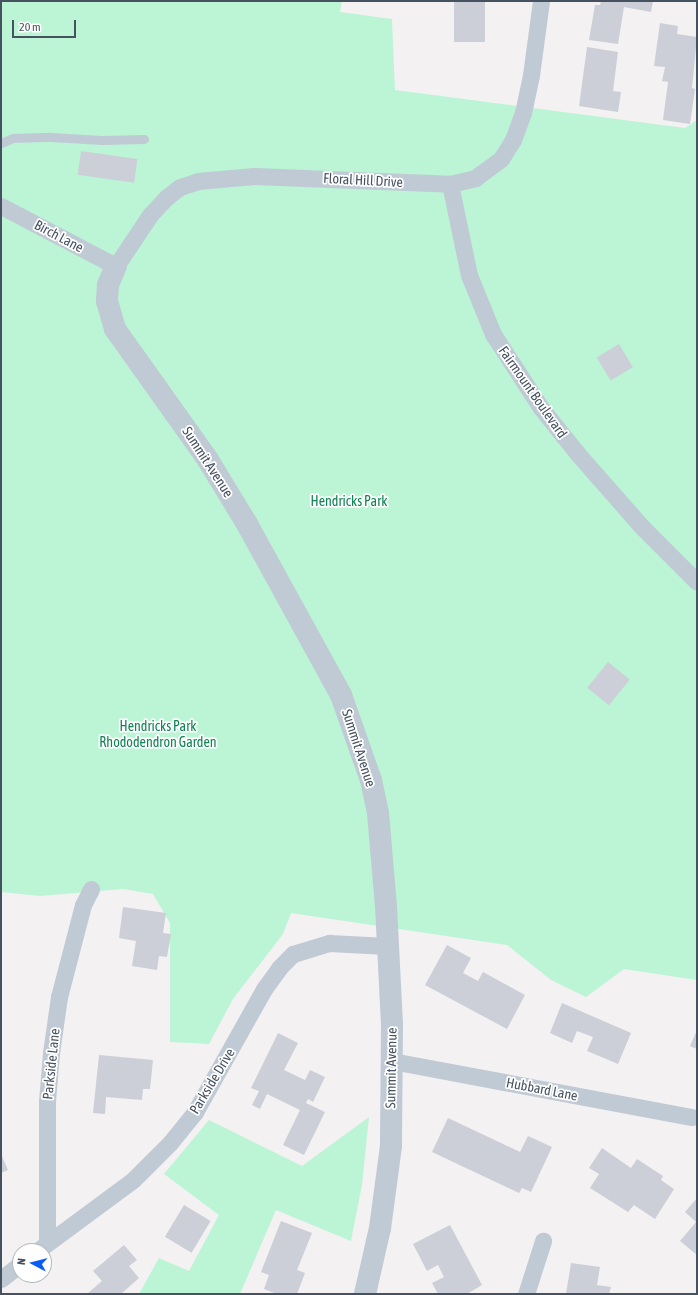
<!DOCTYPE html>
<style>
body{margin:0}
#map{position:relative;width:698px;height:1295px;overflow:hidden;background:#f3f1f1;font-family:"Asap Condensed",sans-serif}
div>[style]{position:absolute}
[style*='--x']{left:calc(var(--x)*1px);top:calc(var(--y)*1px);width:calc(var(--w)*1px);rotate:calc(var(--a)*1deg)}
.green>*{inset:0;background:#bcf4d6}
.building>*{inset:0;background:#cccfd7;transform-origin:0 0}
.service>*{height:9px;margin:-4.5px;padding:0 4.5px;transform-origin:4.5px;border-radius:4.5px;background:#c0cad4}
.minor>*{height:17px;margin:-8.5px;padding:0 8.5px;transform-origin:8.5px;border-radius:8.5px;background:#c0cad4}
.tertiary>*{height:22px;margin:-11px;padding:0 11px;transform-origin:11px;border-radius:11px;background:#c0cad4}
span{translate:-50% -50%;white-space:nowrap;text-align:center;line-height:1.15;-webkit-text-stroke:3.5px #fff;paint-order:stroke}
.street-label{font-size:14px;color:#475260}
.park-label{font-size:14px;color:#0f8453}
.frame{position:absolute;inset:0;border:2px solid #475260;pointer-events:none}
.north{position:absolute;left:12px;top:1243px;width:40px;height:40px;box-sizing:border-box;background:#fff;border:1px solid #b5babf;border-radius:50%;rotate:277deg;font-size:11px;font-weight:700;line-height:16px;text-align:center;color:#475260}
.north::after{content:'';display:block;margin:auto;width:14px;height:18px;background:#085df6;clip-path:polygon(50% 0,100% 100%,50% 72%,0 100%)}
.scale{position:absolute;left:12px;top:20px;width:64px;height:18px;box-sizing:border-box;border:2px solid #475260;border-top:0;padding-left:5px;font-size:12px;line-height:14px;white-space:nowrap;color:#475260;-webkit-text-stroke:3px #fff;paint-order:stroke}
</style>
<div id="map">
<div class="green">
<div style="clip-path:polygon(1px 1px,342px 1px,340px 12px,392px 19px,395px 90px,685px 128px,697px 120px,697px 980px,624px 969px,586px 997px,551px 980px,507px 945px,291px 913px,283px 934px,233px 999px,209px 1044px,170px 1042px,170px 923px,153px 894px,123px 889px,40px 896px,1px 892px)"></div>
<div style="clip-path:polygon(369px 1117px,362px 1185px,351px 1241px,276px 1210px,240px 1294px,139px 1294px,159px 1258px,189px 1271px,219px 1215px,164px 1174px,209px 1120px,302px 1166px)"></div>
</div>
<div class="building">
<div style="left:454px;top:1px;width:31px;height:41px"></div>
<div style="clip-path:polygon(601px 1px,653px 1px,651px 12px,624px 7px,618px 44px,589px 40px,595px 5px,600px 5px)"></div>
<div style="clip-path:polygon(660px 23px,678px 26px,677px 34px,697px 37px,692px 88px,695px 89px,690px 124px,663px 120px,668px 82px,662px 81px,665px 67px,654px 66px)"></div>
<div style="clip-path:polygon(587px 47px,618px 52px,613px 91px,621px 92px,618px 112px,579px 106px)"></div>
<div style="left:81px;top:151px;width:57px;height:24px;rotate:8deg"></div>
<div style="left:619px;top:344px;width:27px;height:26px;rotate:59deg"></div>
<div style="left:608px;top:662px;width:28px;height:33px;rotate:39deg"></div>
<div style="clip-path:polygon(123px 907px,166px 913px,163px 933px,171px 934px,167px 957px,159px 956px,157px 970px,132px 966px,136px 941px,119px 938px)"></div>
<div style="clip-path:polygon(447px 945px,471px 958px,463px 973px,478px 981px,483px 972px,525px 995px,507px 1029px,425px 985px)"></div>
<div style="clip-path:polygon(562px 1003px,631px 1033px,618px 1064px,587px 1051px,593px 1037px,577px 1031px,572px 1043px,550px 1033px)"></div>
<div style="clip-path:polygon(697px 1030px,697px 1049px,690px 1046px)"></div>
<div style="clip-path:polygon(278px 1033px,298px 1043px,284px 1070px,305px 1080px,310px 1070px,325px 1077px,313px 1102px,308px 1099px,306px 1103px,325px 1112px,304px 1155px,283px 1145px,300px 1110px,267px 1094px,260px 1109px,252px 1105px,259px 1091px,251px 1088px)"></div>
<div style="clip-path:polygon(99px 1055px,153px 1060px,150px 1089px,143px 1089px,142px 1100px,106px 1097px,105px 1114px,93px 1113px)"></div>
<div style="clip-path:polygon(448px 1118px,520px 1152px,528px 1136px,552px 1147px,531px 1192px,522px 1188px,519px 1193px,432px 1152px)"></div>
<div style="clip-path:polygon(602px 1148px,631px 1168px,637px 1159px,663px 1176px,661px 1180px,674px 1189px,655px 1219px,634px 1205px,628px 1212px,590px 1188px,599px 1174px,589px 1168px)"></div>
<div style="clip-path:polygon(1px 1154px,8px 1170px,1px 1173px)"></div>
<div style="clip-path:polygon(697px 1198px,697px 1255px,680px 1241px,696px 1222px,685px 1212px)"></div>
<div style="left:184px;top:1205px;width:31px;height:37px;rotate:31deg"></div>
<div style="clip-path:polygon(281px 1221px,312px 1233px,297px 1270px,305px 1273px,297px 1294px,277px 1294px,264px 1289px,269px 1275px,261px 1272px)"></div>
<div style="clip-path:polygon(450px 1225px,482px 1285px,467px 1294px,438px 1294px,432px 1283px,444px 1277px,438px 1265px,427px 1271px,413px 1244px)"></div>
<div style="clip-path:polygon(124px 1245px,137px 1260px,129px 1266px,139px 1278px,121px 1294px,87px 1294px,102px 1281px,93px 1271px)"></div>
<div style="clip-path:polygon(571px 1263px,600px 1267px,597px 1285px,611px 1287px,609px 1294px,566px 1294px)"></div>
</div>
<div class="service">
<div style="--x:1;--y:143;--w:13;--a:-23"></div>
<div style="--x:13;--y:138;--w:38;--a:-2"></div>
<div style="--x:51;--y:137;--w:51;--a:3.4"></div>
<div style="--x:102;--y:140;--w:42;--a:-1.4"></div>
</div>
<div class="minor">
<div style="--x:450;--y:184;--w:93;--a:78.2"></div>
<div style="--x:469;--y:275;--w:64;--a:67.9"></div>
<div style="--x:493;--y:334;--w:88;--a:57"></div>
<div style="--x:541;--y:408;--w:58;--a:51.3"></div>
<div style="--x:577;--y:453;--w:100;--a:48.7"></div>
<div style="--x:643;--y:528;--w:76;--a:45"></div>
<div style="--x:1;--y:206;--w:130;--a:27.6"></div>
<div style="--x:116;--y:266;--w:61;--a:-56.3"></div>
<div style="--x:150;--y:215;--w:25;--a:-47"></div>
<div style="--x:167;--y:197;--w:16;--a:-38"></div>
<div style="--x:180;--y:187;--w:19;--a:-18"></div>
<div style="--x:198;--y:181;--w:56;--a:-5.1"></div>
<div style="--x:254;--y:176;--w:196;--a:2.3"></div>
<div style="--x:450;--y:184;--w:26;--a:-13"></div>
<div style="--x:475;--y:178;--w:32;--a:-36"></div>
<div style="--x:501;--y:159;--w:22;--a:-58"></div>
<div style="--x:513;--y:140;--w:29;--a:-70"></div>
<div style="--x:523;--y:113;--w:39;--a:-78"></div>
<div style="--x:531;--y:75;--w:75;--a:-82.3"></div>
<div style="--x:392;--y:1061;--w:305;--a:10.6"></div>
<div style="--x:47;--y:1243;--w:142;--a:-90"></div>
<div style="--x:47;--y:1101;--w:48;--a:-85.2"></div>
<div style="--x:51;--y:1053;--w:57;--a:-81.9"></div>
<div style="--x:59;--y:997;--w:95;--a:-75.4"></div>
<div style="--x:83;--y:905;--w:18;--a:-63"></div>
<div style="--x:37;--y:1251;--w:119;--a:-36.5"></div>
<div style="--x:133;--y:1180;--w:52;--a:-45"></div>
<div style="--x:170;--y:1143;--w:40;--a:-51"></div>
<div style="--x:195;--y:1112;--w:141;--a:-60.7"></div>
<div style="--x:264;--y:989;--w:26;--a:-54"></div>
<div style="--x:279;--y:968;--w:20;--a:-45"></div>
<div style="--x:293;--y:954;--w:38;--a:-17"></div>
<div style="--x:329;--y:943;--w:58;--a:3"></div>
<div style="--x:1;--y:1279;--w:24;--a:-38"></div>
<div style="--x:526;--y:1294;--w:56;--a:-72.2"></div>
</div>
<div class="tertiary">
<div style="--x:116;--y:266;--w:21;--a:113"></div>
<div style="--x:108;--y:285;--w:16;--a:94"></div>
<div style="--x:107;--y:301;--w:29;--a:74"></div>
<div style="--x:115;--y:329;--w:161;--a:54.6"></div>
<div style="--x:208;--y:460;--w:75;--a:58.6"></div>
<div style="--x:247;--y:524;--w:195;--a:61.2"></div>
<div style="--x:341;--y:695;--w:90;--a:70.6"></div>
<div style="--x:371;--y:780;--w:34;--a:78"></div>
<div style="--x:378;--y:813;--w:93;--a:85.1"></div>
<div style="--x:386;--y:906;--w:119;--a:87.1"></div>
<div style="--x:392;--y:1025;--w:121;--a:90.5"></div>
<div style="--x:391;--y:1146;--w:83;--a:97.6"></div>
<div style="--x:380;--y:1228;--w:68;--a:102.8"></div>
</div>
<div class="street-label">
<span style="left:363px;top:180px;rotate:3deg">Floral Hill Drive</span>
<span style="left:59px;top:236px;rotate:28deg">Birch Lane</span>
<span style="left:533px;top:392px;rotate:55deg">Fairmount Boulevard</span>
<span style="left:208px;top:462px;rotate:57deg">Summit Avenue</span>
<span style="left:359px;top:748px;rotate:72deg">Summit Avenue</span>
<span style="left:51px;top:1064px;rotate:-84deg">Parkside Lane</span>
<span style="left:391px;top:1068px;rotate:-89deg">Summit Avenue</span>
<span style="left:212px;top:1081px;rotate:-59deg">Parkside Drive</span>
<span style="left:542px;top:1089px;rotate:11deg">Hubbard Lane</span>
</div>
<div class="park-label">
<span style="left:349px;top:501px">Hendricks Park</span>
<span style="left:158px;top:734px">Hendricks Park<br>Rhododendron Garden</span>
</div>
<div class="frame"></div>
<div class="north">N</div>
<div class="scale">20 m</div>
</div>
